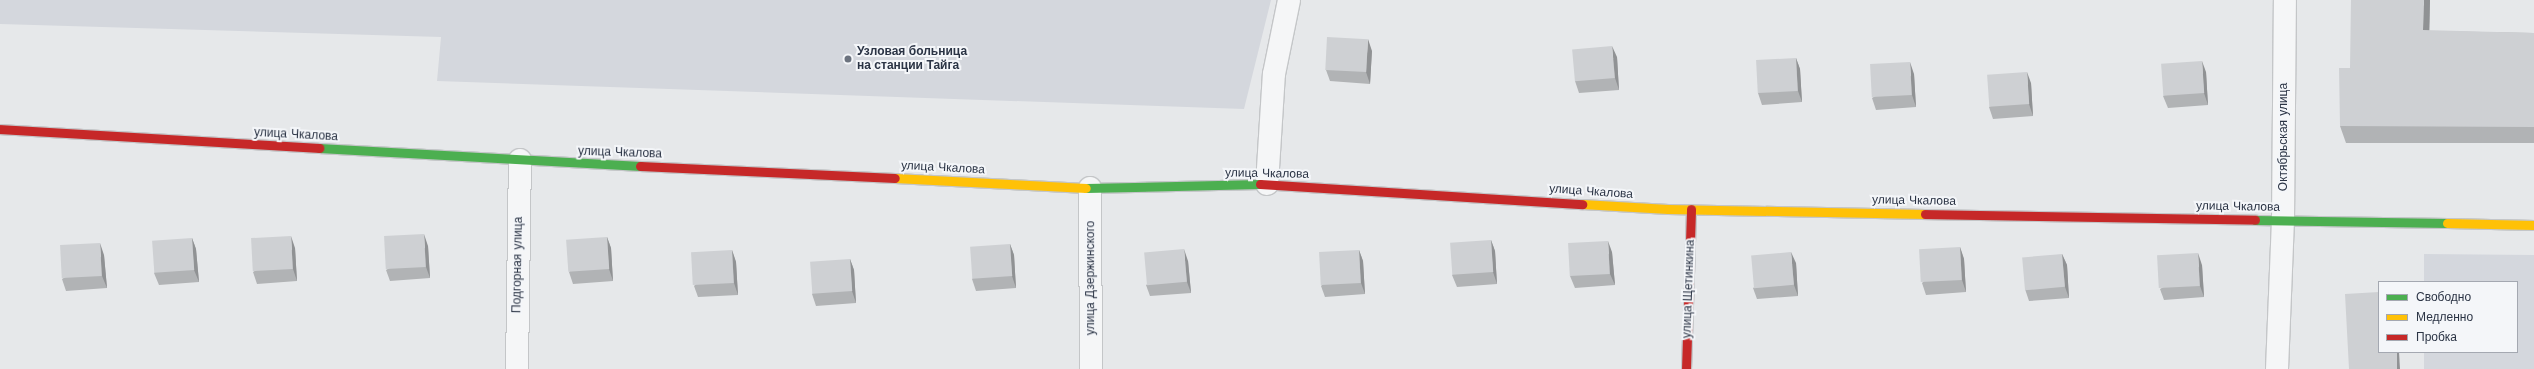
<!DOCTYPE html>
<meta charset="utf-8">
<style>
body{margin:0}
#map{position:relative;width:2534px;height:369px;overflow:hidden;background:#e6e8ea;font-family:"Work Sans",sans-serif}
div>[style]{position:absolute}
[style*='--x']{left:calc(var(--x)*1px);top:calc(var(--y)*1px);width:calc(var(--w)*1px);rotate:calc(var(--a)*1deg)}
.built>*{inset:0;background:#d4d7dd}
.roads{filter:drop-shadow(1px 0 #c4c6c8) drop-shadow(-1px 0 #c4c6c8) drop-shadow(0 1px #c4c6c8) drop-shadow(0 -1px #c4c6c8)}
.street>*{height:22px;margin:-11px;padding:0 11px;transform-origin:11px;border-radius:11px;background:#f5f6f7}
.fast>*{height:9px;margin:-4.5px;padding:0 4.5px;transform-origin:4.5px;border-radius:4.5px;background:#4caf50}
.slow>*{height:9px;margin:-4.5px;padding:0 4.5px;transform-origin:4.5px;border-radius:4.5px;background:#ffc107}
.jam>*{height:9px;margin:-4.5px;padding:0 4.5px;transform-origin:4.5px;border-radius:4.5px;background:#c62828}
.wall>*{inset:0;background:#b1b3b5}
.shaded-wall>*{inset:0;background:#909294}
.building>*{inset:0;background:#ced0d3;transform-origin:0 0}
.dots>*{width:11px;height:11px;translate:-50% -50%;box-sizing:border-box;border:2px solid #f4f6f9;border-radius:50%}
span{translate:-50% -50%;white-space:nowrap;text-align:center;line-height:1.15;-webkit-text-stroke:4px #f4f6f9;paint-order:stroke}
.poi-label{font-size:12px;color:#2b3445;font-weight:700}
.left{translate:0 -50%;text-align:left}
.street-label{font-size:12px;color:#2b3445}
.legend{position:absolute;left:2378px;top:281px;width:140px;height:72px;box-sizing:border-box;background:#f4f6f9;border:1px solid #a4a8b1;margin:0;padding:5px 7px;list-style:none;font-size:12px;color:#2b3445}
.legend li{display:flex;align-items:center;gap:8px;height:20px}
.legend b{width:20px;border:1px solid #a4a8b1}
</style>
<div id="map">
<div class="built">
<div style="clip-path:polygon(0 0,1271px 0,1244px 109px,437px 81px,441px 37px,0 24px)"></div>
<div style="clip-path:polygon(2424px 254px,2534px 255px,2534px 369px,2424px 369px,2424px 352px,2517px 352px,2517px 282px,2424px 282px)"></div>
</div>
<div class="roads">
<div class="street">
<div style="--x:1267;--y:184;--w:110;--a:-86.4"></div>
<div style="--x:1274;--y:74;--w:76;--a:-78.5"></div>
<div style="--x:1090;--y:188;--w:181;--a:89.7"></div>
<div style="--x:517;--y:369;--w:209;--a:-89.2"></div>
<div style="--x:2277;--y:369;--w:149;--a:-87.7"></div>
<div style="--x:2283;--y:220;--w:220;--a:-89.5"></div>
</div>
<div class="fast">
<div style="--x:319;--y:148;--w:322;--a:3.2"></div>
<div style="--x:1086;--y:188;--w:174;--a:-1.3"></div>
<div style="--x:2255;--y:220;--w:192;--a:0.9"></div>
</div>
<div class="slow">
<div style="--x:895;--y:178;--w:191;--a:3"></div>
<div style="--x:1582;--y:204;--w:86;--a:3.3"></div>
<div style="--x:1668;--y:209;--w:257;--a:1.1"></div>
<div style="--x:2447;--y:223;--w:87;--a:1.3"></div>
</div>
<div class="jam">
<div style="--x:0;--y:129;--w:320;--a:3.4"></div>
<div style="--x:640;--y:166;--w:255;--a:2.7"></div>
<div style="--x:1260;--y:184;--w:323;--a:3.6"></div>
<div style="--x:1925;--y:214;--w:330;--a:1"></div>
<div style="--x:1686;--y:369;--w:160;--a:-88.2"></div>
</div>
</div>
<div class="wall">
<div style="clip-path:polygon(2430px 0,2429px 31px,2534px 33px,2534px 143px,2346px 143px,2340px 126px,2350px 68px)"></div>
<div style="clip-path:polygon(1372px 51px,1370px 84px,1330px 81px,1326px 70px)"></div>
<div style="clip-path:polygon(1617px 57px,1619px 90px,1579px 93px,1575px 81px)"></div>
<div style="clip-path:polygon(1796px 58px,1800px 69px,1802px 102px,1762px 105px,1758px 93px)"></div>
<div style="clip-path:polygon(2206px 72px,2208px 105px,2168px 108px,2163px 96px)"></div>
<div style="clip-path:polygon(1914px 74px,1916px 107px,1876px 110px,1872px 98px)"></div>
<div style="clip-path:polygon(2031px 83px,2033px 116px,1993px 119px,1989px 107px)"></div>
<div style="clip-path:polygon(607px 237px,611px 248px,613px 281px,573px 284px,569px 272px)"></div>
<div style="clip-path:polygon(192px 238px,196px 249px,199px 282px,159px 285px,154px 273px)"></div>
<div style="clip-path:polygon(1491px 240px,1495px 251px,1497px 284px,1457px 287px,1452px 275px)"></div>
<div style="clip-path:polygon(1010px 244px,1014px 255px,1016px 288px,976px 291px,972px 279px)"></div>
<div style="clip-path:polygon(428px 246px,430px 278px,390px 281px,386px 270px)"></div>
<div style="clip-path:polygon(1960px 247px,1964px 259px,1966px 292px,1926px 295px,1922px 283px)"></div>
<div style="clip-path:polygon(295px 248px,297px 281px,257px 284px,253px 272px)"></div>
<div style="clip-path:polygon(732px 250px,736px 262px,738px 295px,698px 297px,694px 286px)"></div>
<div style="clip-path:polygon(1359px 250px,1363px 261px,1365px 294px,1325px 297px,1321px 286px)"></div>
<div style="clip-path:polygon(1612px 252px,1615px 285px,1575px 288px,1570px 276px)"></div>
<div style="clip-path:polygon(2062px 254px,2067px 265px,2069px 298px,2029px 301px,2025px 289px)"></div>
<div style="clip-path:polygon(104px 255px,107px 288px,66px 291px,62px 279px)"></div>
<div style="clip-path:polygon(850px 259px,854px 270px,856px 303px,816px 306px,812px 294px)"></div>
<div style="clip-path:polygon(1188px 261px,1191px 293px,1150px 296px,1146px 285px)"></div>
<div style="clip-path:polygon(1796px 263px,1798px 296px,1757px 299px,1753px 288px)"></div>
<div style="clip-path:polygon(2202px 265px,2204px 297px,2164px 300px,2160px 289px)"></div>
</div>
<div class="shaded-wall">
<div style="clip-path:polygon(2424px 0,2430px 0,2429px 47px,2423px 30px)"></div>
<div style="clip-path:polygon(1368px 39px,1372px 51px,1370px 84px,1366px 72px)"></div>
<div style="clip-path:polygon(1612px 46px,1617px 57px,1619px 90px,1615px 78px)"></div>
<div style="clip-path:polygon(1796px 58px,1800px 69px,1802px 102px,1798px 91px)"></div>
<div style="clip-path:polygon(2202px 61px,2206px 72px,2208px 105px,2204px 93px)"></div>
<div style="clip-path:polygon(1910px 62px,1914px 74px,1916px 107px,1912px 95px)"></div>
<div style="clip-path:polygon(2027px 72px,2031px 83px,2033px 116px,2029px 104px)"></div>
<div style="clip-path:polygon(424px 234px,428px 246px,430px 278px,426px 267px)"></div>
<div style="clip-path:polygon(291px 236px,295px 248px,297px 281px,293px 269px)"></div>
<div style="clip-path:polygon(607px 237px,611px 248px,613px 281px,609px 269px)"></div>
<div style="clip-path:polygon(192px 238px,196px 249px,199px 282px,194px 270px)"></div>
<div style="clip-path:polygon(1491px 240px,1495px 251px,1497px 284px,1493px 272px)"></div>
<div style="clip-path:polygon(1608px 241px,1612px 252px,1615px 285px,1610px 274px)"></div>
<div style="clip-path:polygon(100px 243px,104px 255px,107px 288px,102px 276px)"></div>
<div style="clip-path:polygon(1010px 244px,1014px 255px,1016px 288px,1012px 276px)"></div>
<div style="clip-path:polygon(1960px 247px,1964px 259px,1966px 292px,1962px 280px)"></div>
<div style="clip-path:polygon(1184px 249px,1188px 261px,1191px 293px,1187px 282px)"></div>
<div style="clip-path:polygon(732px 250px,736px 262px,738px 295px,734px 283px)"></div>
<div style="clip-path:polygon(1359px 250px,1363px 261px,1365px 294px,1361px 283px)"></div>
<div style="clip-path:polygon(1791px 252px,1796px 263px,1798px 296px,1794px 285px)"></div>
<div style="clip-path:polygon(2198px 253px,2202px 265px,2204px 297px,2200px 286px)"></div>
<div style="clip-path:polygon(2062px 254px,2067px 265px,2069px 298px,2065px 287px)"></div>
<div style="clip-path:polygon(850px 259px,854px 270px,856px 303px,852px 291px)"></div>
<div style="clip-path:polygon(2397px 352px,2399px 352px,2400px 369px,2397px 369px)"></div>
</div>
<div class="building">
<div style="clip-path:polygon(2351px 0,2424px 0,2423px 30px,2534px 33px,2534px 127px,2340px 126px,2339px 68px,2350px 68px)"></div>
<div style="left:1327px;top:37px;width:41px;height:33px;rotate:3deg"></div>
<div style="left:1612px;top:46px;width:32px;height:40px;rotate:85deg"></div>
<div style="left:1796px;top:58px;width:33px;height:40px;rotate:87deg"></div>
<div style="left:2202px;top:61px;width:32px;height:41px;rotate:86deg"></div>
<div style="left:1910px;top:62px;width:33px;height:40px;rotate:87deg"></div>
<div style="left:2027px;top:72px;width:32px;height:40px;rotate:86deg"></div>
<div style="left:424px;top:234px;width:33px;height:40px;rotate:87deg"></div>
<div style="left:291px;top:236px;width:33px;height:40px;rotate:87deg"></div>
<div style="left:607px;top:237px;width:32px;height:41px;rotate:86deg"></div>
<div style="left:192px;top:238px;width:32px;height:40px;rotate:86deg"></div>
<div style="left:1491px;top:240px;width:32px;height:41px;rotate:86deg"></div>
<div style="left:1608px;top:241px;width:33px;height:40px;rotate:87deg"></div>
<div style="left:100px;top:243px;width:33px;height:40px;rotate:87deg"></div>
<div style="left:1010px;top:244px;width:32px;height:40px;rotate:86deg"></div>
<div style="left:1960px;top:247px;width:33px;height:41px;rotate:87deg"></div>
<div style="left:1184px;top:249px;width:33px;height:40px;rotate:85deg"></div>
<div style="left:732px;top:250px;width:33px;height:41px;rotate:87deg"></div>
<div style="left:1359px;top:250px;width:33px;height:40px;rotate:87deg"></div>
<div style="left:1791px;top:252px;width:33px;height:40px;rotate:85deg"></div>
<div style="left:2198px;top:253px;width:33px;height:41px;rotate:87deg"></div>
<div style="left:2062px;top:254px;width:33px;height:40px;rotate:85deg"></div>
<div style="left:850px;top:259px;width:32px;height:40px;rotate:86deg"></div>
<div style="clip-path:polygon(2379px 292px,2379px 352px,2397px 352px,2397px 369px,2349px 369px,2345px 294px)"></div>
</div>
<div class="dots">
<div style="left:848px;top:59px;background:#6c737f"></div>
</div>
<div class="poi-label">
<span class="left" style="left:857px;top:59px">Узловая больница<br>на станции Тайга</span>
</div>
<div class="street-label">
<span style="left:296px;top:135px;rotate:3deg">улица Чкалова</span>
<span style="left:2284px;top:137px;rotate:-90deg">Октябрьская улица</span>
<span style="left:620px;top:153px;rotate:2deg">улица Чкалова</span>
<span style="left:943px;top:168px;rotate:3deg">улица Чкалова</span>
<span style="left:1267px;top:174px;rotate:1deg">улица Чкалова</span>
<span style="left:1591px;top:192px;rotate:4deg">улица Чкалова</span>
<span style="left:1914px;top:201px;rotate:1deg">улица Чкалова</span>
<span style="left:2238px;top:207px;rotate:1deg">улица Чкалова</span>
<span style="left:518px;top:265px;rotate:-89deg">Подгорная улица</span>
<span style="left:1091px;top:278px;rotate:-90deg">улица Дзержинского</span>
<span style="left:1689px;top:289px;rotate:-88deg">улица Щетинкина</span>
</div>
<ul class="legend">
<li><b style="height:5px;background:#4caf50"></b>Свободно</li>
<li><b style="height:5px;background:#ffc107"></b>Медленно</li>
<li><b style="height:5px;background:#c62828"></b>Пробка</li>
</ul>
</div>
